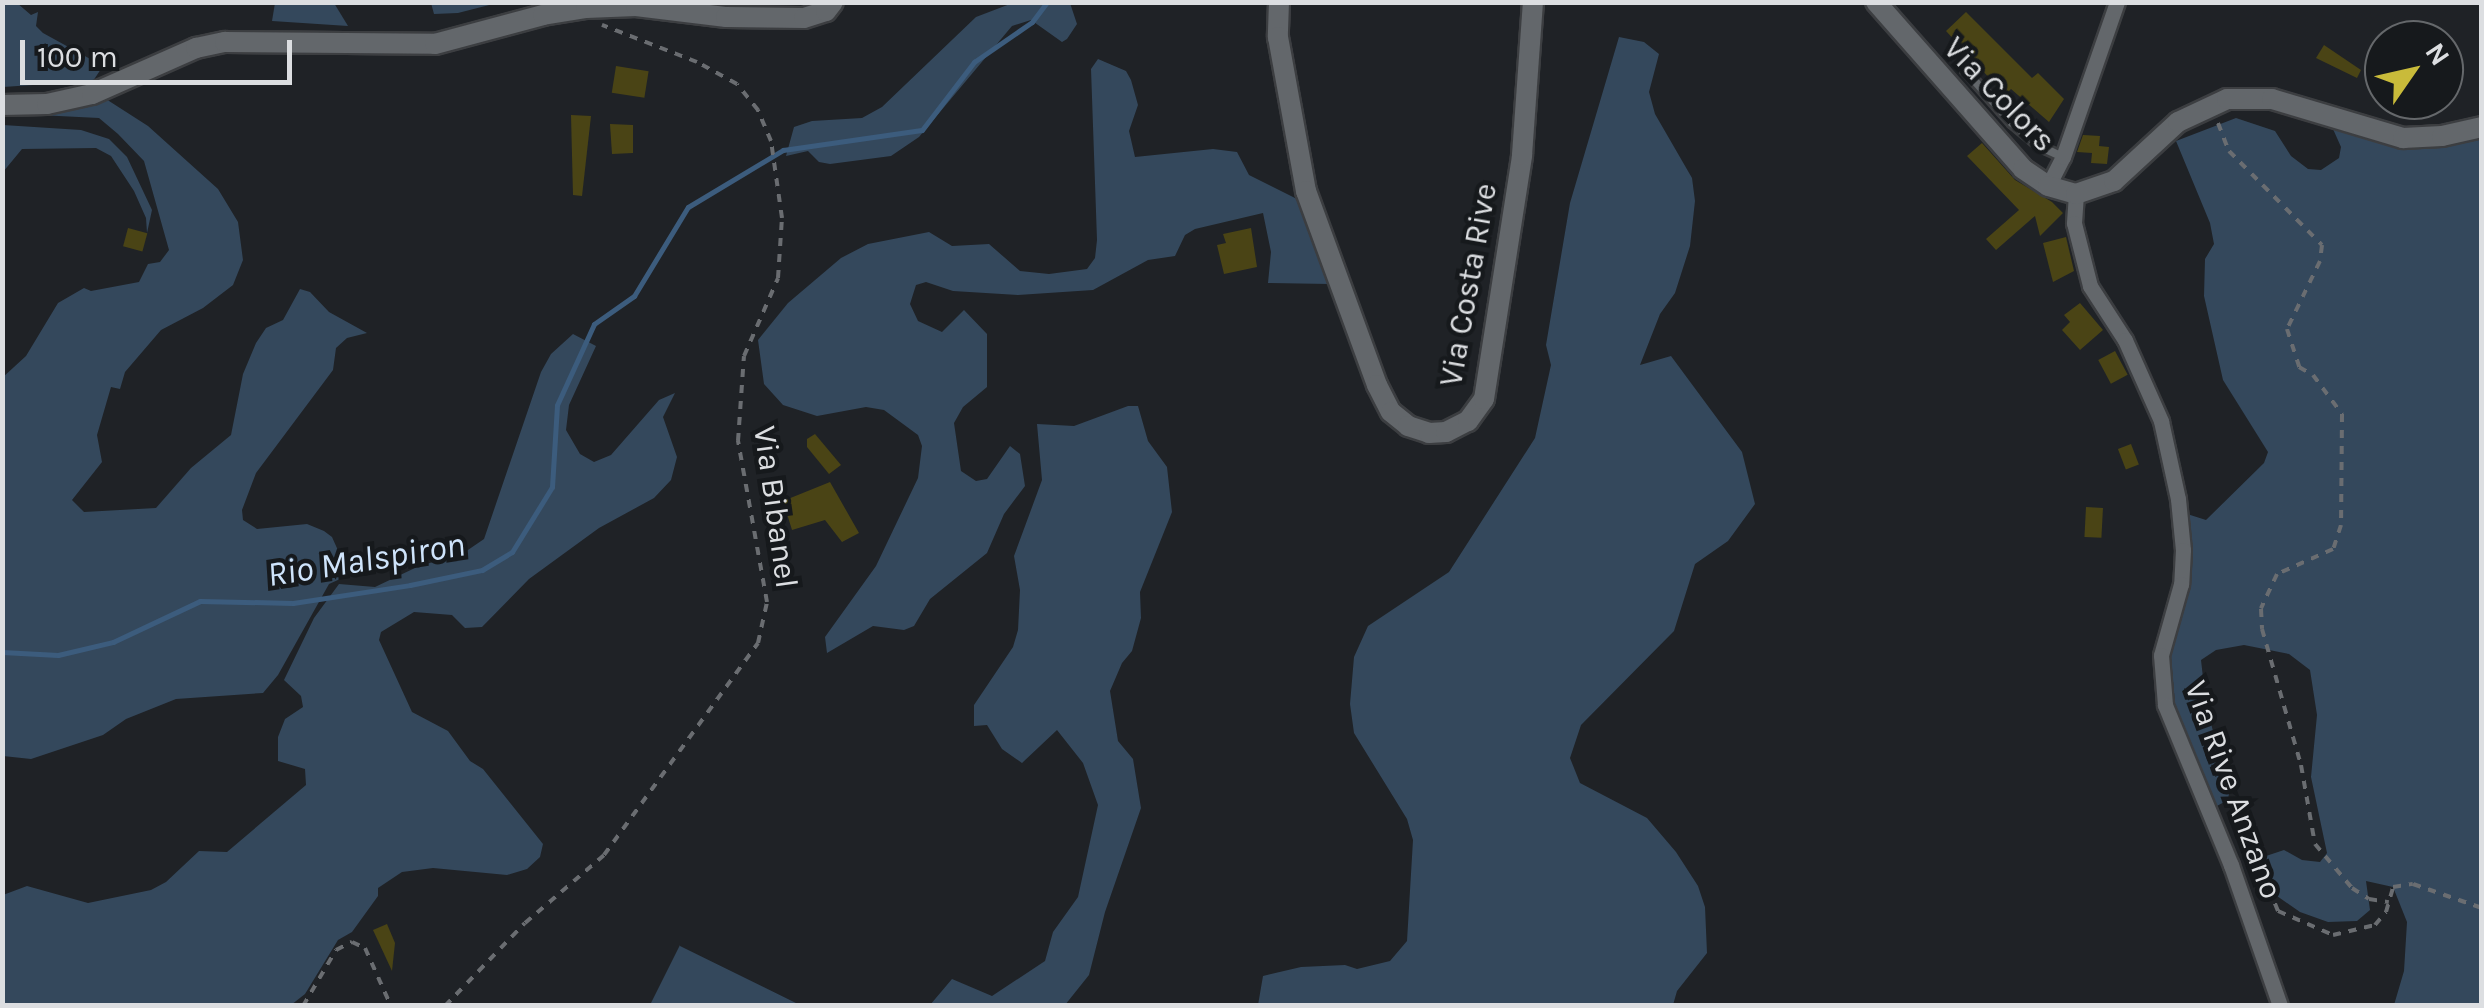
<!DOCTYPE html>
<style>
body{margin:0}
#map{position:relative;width:2484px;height:1008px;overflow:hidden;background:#1f2226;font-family:Karla,sans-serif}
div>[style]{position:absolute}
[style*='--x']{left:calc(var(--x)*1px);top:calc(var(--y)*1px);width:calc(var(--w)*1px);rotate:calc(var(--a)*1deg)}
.green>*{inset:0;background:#34485c}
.stream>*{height:5px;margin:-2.5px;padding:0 2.5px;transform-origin:2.5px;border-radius:2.5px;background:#3c5c7d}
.building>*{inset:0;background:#4a4415;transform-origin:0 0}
.path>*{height:4px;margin-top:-2px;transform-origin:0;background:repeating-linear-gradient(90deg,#6a6d71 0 8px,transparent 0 16px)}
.roads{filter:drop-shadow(2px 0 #3c3e41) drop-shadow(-2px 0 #3c3e41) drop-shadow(0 2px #3c3e41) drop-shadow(0 -2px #3c3e41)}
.service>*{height:8px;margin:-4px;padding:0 4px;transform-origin:4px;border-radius:4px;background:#63676b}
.minor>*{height:15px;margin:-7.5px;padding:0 7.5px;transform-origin:7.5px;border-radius:7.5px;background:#63676b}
.tertiary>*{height:20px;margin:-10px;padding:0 10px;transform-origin:10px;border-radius:10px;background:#63676b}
span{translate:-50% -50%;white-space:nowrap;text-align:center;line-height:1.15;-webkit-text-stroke:9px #16191c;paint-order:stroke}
.street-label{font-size:32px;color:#dcdee1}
.water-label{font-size:35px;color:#cfe4fb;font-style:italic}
.frame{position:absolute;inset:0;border:5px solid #dcdee1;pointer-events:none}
.north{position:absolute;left:2364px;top:20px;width:100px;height:100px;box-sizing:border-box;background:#16191c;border:2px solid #65686b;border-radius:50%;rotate:56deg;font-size:28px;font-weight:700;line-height:40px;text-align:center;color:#dcdee1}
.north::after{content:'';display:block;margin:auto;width:35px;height:45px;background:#c9bb3a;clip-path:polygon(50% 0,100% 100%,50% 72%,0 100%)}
.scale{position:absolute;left:20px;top:40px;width:272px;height:45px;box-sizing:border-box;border:5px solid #dcdee1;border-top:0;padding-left:12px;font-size:30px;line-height:35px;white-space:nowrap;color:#dcdee1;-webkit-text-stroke:8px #16191c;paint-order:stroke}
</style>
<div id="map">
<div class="green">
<div style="clip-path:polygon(3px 2px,17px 3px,31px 15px,38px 12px,36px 26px,43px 33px,103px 66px,93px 81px,3px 87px)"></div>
<div style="clip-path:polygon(275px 3px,334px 3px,348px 26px,272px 21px)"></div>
<div style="clip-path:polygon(431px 3px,431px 2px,497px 3px,458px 13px,434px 14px)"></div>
<div style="clip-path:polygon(1070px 3px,1077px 24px,1067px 39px,1062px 42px,1031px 20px,1012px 26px,919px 137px,891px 156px,830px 164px,819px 162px,808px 151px,786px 156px,794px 127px,812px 121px,862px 118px,882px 107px,976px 17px,1010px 4px)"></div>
<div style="clip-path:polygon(1619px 37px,1644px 42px,1659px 54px,1649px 92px,1655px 114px,1692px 178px,1695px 201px,1690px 246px,1675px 293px,1660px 314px,1640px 365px,1671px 356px,1742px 452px,1755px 504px,1728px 541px,1695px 564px,1674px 631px,1581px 725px,1570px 758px,1580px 783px,1647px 818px,1676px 852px,1698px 886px,1705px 907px,1707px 953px,1677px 991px,1673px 1005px,1258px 1005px,1263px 976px,1301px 967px,1345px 965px,1357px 969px,1390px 961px,1407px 941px,1413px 840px,1407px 819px,1354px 733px,1350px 704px,1354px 657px,1368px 626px,1449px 572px,1535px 438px,1551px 365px,1546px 345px,1570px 203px)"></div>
<div style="clip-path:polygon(1098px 59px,1126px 71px,1131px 80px,1138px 105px,1129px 131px,1135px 157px,1213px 149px,1237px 152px,1249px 175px,1299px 200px,1330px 284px,1268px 283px,1271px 252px,1263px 213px,1195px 229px,1185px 235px,1175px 256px,1148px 260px,1093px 290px,1018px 295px,953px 291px,926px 282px,916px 285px,910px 304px,918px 321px,942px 332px,964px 310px,987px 334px,987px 387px,963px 407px,954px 423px,961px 471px,976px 481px,987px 479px,1010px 446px,1020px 454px,1025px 486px,1004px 514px,987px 553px,930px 599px,914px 626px,904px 630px,873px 626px,827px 653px,825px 637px,876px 566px,918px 478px,922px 446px,918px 435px,884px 410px,866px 407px,817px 416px,783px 405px,764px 384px,758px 340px,788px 303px,841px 258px,868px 244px,929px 232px,952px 246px,989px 244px,1020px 271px,1049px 274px,1087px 269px,1095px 258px,1097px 240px,1091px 69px)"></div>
<div style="clip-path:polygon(95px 92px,148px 126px,218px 189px,238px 222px,243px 260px,233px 285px,203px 308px,161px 330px,125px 372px,120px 389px,111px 387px,97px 435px,102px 462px,72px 500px,84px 512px,156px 508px,191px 468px,231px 435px,243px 374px,256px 343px,266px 328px,283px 320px,300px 289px,310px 292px,329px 312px,367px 333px,347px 338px,336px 348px,333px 370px,256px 473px,242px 510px,243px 520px,257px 529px,307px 524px,324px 531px,332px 537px,349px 575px,329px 584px,278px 675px,263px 693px,176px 699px,126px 719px,103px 735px,31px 759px,3px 756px,2px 378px,26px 356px,58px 303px,84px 288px,91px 291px,139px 282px,148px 264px,160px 262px,169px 250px,144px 161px,118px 134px,99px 118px,18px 114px)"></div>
<div style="clip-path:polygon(2236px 118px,2275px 131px,2291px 156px,2308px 169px,2321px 170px,2339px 158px,2341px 147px,2333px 129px,2336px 125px,2481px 133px,2481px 1005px,2394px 1005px,2404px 971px,2407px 922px,2393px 887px,2366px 881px,2370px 910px,2357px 921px,2328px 922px,2300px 912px,2277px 896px,2263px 874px,2266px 856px,2284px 850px,2302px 860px,2320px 862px,2327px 853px,2311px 777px,2317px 715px,2310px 670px,2289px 654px,2244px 645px,2216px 650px,2201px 660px,2206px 704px,2229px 793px,2228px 800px,2215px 807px,2175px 704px,2170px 647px,2190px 568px,2184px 513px,2206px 520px,2264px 463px,2268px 452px,2223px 380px,2204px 296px,2205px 259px,2214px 244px,2210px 223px,2176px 141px)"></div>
<div style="clip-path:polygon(3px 125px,81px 130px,109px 139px,127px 157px,152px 210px,147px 233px,146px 218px,134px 191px,111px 156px,96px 148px,22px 149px,3px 172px)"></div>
<div style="clip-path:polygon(573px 334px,596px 346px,569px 405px,566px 430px,580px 454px,594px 462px,611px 455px,659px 400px,675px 393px,663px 417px,677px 457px,671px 480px,654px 498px,599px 528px,529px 579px,482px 627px,465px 628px,452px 615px,414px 612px,381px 632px,379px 640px,412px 712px,448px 731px,470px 761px,483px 769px,543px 844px,540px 857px,527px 869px,507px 875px,433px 868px,402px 872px,378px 888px,378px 896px,352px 932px,338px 940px,305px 994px,291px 1005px,3px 1005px,3px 895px,27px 886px,88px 903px,151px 890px,166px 882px,199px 851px,227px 852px,306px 785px,305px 769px,278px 761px,278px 737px,285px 719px,303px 707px,301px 696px,284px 680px,314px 618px,339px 584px,375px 587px,417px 567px,465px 552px,484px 539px,541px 372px,551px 354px)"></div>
<div style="clip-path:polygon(1128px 406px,1138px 406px,1148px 441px,1167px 467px,1172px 512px,1140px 592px,1141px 618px,1132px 651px,1122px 663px,1110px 691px,1118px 741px,1133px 759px,1141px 808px,1105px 912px,1089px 975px,1065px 1005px,930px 1005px,952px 979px,992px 996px,1045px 961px,1053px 932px,1078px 897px,1098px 805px,1083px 763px,1057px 730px,1022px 763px,1002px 749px,987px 725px,974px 726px,974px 705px,1013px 647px,1018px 630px,1020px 590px,1014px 556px,1042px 480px,1037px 424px,1074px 426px)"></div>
<div style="clip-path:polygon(680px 945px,680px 946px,800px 1005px,650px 1005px)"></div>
</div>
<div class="stream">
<div style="--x:2;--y:652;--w:56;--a:3.1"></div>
<div style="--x:58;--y:655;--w:57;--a:-13.3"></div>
<div style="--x:113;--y:642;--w:96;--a:-25.2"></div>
<div style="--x:200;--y:601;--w:93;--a:1.2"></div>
<div style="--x:293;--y:603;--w:118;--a:-8.7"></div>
<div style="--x:410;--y:585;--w:74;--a:-11.8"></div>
<div style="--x:482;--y:570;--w:35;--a:-31"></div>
<div style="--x:512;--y:552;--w:76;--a:-58.4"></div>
<div style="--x:552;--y:487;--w:82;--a:-86.5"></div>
<div style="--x:557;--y:405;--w:89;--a:-65.4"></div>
<div style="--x:594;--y:324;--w:49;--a:-35"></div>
<div style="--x:634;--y:296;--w:104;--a:-58.8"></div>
<div style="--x:688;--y:207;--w:111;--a:-31"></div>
<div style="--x:783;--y:150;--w:140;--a:-8.2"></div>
<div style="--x:922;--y:130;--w:86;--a:-52.6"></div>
<div style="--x:974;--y:62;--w:70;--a:-34.6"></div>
<div style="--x:1032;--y:22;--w:25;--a:-53"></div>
</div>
<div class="building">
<div style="clip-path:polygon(1966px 12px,2032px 78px,2038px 73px,2064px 99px,2049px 122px,2011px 89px,2005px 95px,1946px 31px)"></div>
<div style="clip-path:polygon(2324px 45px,2361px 70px,2357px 78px,2316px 58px)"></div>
<div style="clip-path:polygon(2384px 51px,2384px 91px,2365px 67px)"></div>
<div style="left:616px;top:66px;width:33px;height:27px;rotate:9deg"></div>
<div style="clip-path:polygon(571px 115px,591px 116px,582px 196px,573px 195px)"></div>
<div style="clip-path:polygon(610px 124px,633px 125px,633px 153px,612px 154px)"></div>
<div style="clip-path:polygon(2083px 135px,2100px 136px,2099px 146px,2109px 147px,2107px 164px,2091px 163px,2092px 153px,2077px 152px)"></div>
<div style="clip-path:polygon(1982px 143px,2015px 180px,2052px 202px,2063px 213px,2040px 236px,2035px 216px,1996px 250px,1986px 239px,2019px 210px,1967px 156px)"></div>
<div style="left:128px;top:228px;width:20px;height:19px;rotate:15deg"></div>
<div style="clip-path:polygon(1251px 228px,1257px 267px,1224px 274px,1217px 245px,1226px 243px,1223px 234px)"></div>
<div style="clip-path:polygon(2066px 237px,2074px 271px,2053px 282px,2043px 243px)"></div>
<div style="clip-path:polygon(2080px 303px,2103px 330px,2080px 350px,2062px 330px,2070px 322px,2064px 315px)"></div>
<div style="left:2115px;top:351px;width:27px;height:19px;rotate:62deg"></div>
<div style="clip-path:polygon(815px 434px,841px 465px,829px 474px,807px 447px,807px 439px)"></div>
<div style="left:2131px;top:444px;width:22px;height:14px;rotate:69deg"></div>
<div style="clip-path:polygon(830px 482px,859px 533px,842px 542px,825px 520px,792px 530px,783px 501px)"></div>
<div style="left:2086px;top:507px;width:17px;height:30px;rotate:3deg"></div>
<div style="clip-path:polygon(387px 924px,395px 943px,392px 971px,373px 930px)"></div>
</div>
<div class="path">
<div style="--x:2218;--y:123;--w:30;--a:69"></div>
<div style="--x:2229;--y:151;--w:132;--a:45.3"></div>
<div style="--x:2322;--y:245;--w:16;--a:97"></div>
<div style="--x:2320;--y:261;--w:76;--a:115.9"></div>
<div style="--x:2287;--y:329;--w:40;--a:72"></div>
<div style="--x:2299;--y:367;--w:16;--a:30"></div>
<div style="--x:2313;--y:375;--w:49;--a:53.4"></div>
<div style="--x:2342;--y:414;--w:111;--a:90.5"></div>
<div style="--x:2341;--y:525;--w:25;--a:108"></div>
<div style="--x:2333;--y:549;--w:61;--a:155.9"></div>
<div style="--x:2277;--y:574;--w:38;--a:115"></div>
<div style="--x:2261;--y:609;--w:20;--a:87"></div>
<div style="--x:2262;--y:629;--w:141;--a:74"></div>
<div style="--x:2301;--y:765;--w:80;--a:80"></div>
<div style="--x:2315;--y:844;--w:57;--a:49.9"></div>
<div style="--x:2352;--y:888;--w:20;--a:33"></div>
<div style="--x:2369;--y:899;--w:20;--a:9"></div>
<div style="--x:2248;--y:867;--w:17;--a:25"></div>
<div style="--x:2263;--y:874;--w:40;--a:68"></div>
<div style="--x:2278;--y:911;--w:60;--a:23.6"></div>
<div style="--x:2333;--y:935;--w:43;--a:-13.4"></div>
<div style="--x:2375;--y:925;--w:17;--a:-50"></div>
<div style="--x:2386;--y:912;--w:26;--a:-74"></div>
<div style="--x:2393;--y:887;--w:20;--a:-9"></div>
<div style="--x:2413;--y:884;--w:73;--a:19.2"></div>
<div style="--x:303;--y:1006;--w:65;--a:-59.5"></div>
<div style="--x:336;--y:950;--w:18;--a:-27"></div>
<div style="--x:352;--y:942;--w:14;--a:25"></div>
<div style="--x:365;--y:948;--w:64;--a:65.9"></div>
<div style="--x:445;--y:1006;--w:115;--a:-46.1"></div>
<div style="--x:525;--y:923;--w:104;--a:-40.7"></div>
<div style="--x:604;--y:855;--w:262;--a:-54"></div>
<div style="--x:758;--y:643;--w:42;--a:-77.6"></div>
<div style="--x:767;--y:602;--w:164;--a:-100.2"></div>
<div style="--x:738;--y:441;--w:85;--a:-86"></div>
<div style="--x:744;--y:356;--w:85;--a:-66.4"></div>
<div style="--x:778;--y:278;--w:60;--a:-86.2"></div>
<div style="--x:782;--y:218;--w:78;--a:-98.1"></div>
<div style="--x:771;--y:141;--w:34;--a:-113"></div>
<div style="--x:758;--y:110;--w:33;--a:-129"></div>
<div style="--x:737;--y:84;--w:46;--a:-151.2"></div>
<div style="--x:697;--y:62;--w:102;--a:-158.7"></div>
</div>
<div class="roads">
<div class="service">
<div style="--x:1965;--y:70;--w:71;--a:48.4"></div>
<div style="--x:2012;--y:123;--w:35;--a:40"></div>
<div style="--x:2039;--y:146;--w:26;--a:25"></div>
</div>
<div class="minor">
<div style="--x:2048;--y:186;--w:33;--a:-63"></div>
<div style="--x:2063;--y:157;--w:164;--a:-70.8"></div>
<div style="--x:2076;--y:194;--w:29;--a:94"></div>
<div style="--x:2074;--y:223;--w:65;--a:75.7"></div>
<div style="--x:2090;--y:286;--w:64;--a:57.1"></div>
<div style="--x:2125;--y:340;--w:89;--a:66"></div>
<div style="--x:2161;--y:421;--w:80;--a:77.7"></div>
<div style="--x:2178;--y:499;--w:51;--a:84.4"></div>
<div style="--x:2183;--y:550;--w:34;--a:93"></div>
<div style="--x:2181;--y:584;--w:74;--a:105.7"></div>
<div style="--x:2161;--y:655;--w:50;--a:85.4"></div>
<div style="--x:2165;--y:705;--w:173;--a:67.6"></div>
<div style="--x:2231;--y:865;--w:149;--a:70.8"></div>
</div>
<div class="tertiary">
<div style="--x:1279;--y:2;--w:35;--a:92"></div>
<div style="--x:1278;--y:37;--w:157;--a:79.7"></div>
<div style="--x:1306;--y:191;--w:207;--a:69.9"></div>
<div style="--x:1377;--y:385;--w:30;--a:63"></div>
<div style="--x:1391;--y:412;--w:22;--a:39"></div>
<div style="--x:1408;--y:426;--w:22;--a:18"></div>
<div style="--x:1429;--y:433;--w:17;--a:-3"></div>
<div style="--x:1446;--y:432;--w:25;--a:-27"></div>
<div style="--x:1468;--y:421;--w:27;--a:-54"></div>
<div style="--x:1484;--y:399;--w:247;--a:-81.1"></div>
<div style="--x:1522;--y:155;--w:153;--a:-85.9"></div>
<div style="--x:1876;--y:2;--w:222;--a:48.6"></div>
<div style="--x:2023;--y:169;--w:30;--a:34"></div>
<div style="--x:2048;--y:186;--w:29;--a:16"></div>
<div style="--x:2076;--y:194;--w:40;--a:-18.9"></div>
<div style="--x:2114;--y:181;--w:87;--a:-42.7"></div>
<div style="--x:2178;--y:122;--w:54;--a:-25.1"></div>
<div style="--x:2227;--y:99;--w:45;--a:0"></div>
<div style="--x:2272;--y:99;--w:137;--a:16.6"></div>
<div style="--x:2403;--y:138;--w:39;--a:-3"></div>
<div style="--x:2442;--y:136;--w:41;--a:-12.7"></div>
<div style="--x:2;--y:105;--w:45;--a:-1.3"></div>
<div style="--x:47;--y:104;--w:46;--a:-12.5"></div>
<div style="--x:92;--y:94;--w:114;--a:-23.9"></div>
<div style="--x:196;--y:48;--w:30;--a:-12"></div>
<div style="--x:225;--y:42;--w:210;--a:0.5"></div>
<div style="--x:435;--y:44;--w:112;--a:-15"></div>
<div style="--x:543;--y:15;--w:44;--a:-9.2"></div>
<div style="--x:586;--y:8;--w:50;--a:-2.3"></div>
<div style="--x:636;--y:6;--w:91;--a:7"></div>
<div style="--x:726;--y:17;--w:78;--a:0.7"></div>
<div style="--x:804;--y:18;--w:23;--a:-18"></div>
<div style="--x:826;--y:11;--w:11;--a:-52"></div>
</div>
</div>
<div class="street-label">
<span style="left:1999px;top:95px;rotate:46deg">Via Colors</span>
<span style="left:1469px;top:285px;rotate:-80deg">Via Costa Rive</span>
<span style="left:775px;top:507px;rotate:82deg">Via Bibanel</span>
<span style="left:2233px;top:790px;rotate:70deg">Via Rive Anzano</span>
</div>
<div class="water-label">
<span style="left:366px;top:560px;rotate:-9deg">Rio Malspiron</span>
</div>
<div class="frame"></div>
<div class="north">N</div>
<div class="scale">100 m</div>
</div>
